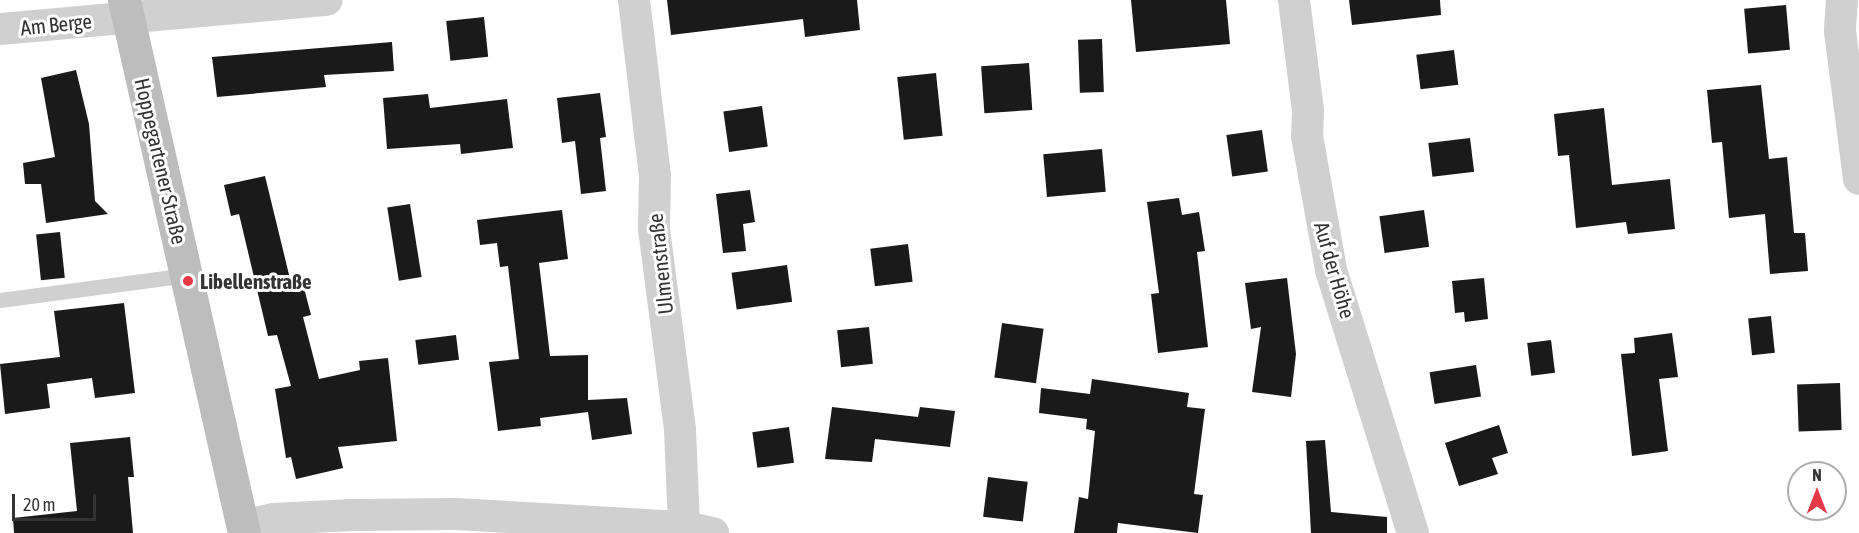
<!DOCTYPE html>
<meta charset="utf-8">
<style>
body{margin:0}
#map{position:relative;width:1859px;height:533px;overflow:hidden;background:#fff;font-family:"Asap Condensed",sans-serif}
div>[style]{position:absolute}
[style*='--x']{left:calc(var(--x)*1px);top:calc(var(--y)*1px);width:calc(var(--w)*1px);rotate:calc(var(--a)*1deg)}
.building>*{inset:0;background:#1a1a1a;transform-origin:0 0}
.lane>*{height:15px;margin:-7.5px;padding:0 7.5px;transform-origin:7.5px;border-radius:7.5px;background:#d0d0d0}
.street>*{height:32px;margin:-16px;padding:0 16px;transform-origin:16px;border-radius:16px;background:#d0d0d0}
.secondary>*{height:33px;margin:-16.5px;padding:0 16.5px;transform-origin:16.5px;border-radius:16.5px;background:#bdbdbd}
.dots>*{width:16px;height:16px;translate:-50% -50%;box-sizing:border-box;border:3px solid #fff;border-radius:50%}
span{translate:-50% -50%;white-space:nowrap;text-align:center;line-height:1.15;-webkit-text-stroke:6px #fff;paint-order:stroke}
.street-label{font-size:21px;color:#333}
.poi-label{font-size:21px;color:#333;font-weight:700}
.left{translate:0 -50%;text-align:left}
.north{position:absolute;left:1787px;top:461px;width:60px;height:60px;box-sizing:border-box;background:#fff;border:2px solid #adadad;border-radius:50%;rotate:0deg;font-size:16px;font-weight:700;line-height:24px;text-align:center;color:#333}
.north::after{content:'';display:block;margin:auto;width:21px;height:27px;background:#e63946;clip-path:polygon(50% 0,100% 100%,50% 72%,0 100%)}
.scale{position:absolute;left:12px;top:494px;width:84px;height:27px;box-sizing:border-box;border:3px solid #333;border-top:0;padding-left:8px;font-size:18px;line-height:21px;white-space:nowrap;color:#333;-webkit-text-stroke:4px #fff;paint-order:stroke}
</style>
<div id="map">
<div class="building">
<div style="clip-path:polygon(667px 0,857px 0,860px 30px,805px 37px,803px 19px,671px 35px)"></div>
<div style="clip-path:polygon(1131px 0,1226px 0,1230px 44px,1136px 52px)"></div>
<div style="clip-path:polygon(1349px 0,1440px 0,1441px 15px,1352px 25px)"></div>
<div style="left:1786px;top:5px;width:45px;height:42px;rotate:85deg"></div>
<div style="left:484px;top:17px;width:40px;height:38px;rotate:84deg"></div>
<div style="left:1102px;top:39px;width:53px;height:24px;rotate:88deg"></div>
<div style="clip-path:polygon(392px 42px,394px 71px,324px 75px,326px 87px,217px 97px,212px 57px)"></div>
<div style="left:1454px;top:50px;width:35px;height:38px;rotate:83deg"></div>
<div style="left:1029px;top:63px;width:47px;height:48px;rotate:86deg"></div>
<div style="clip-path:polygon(76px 70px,89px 124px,95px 201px,108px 214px,46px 223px,41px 184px,25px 184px,23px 163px,55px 157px,41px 78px)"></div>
<div style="left:936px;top:73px;width:63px;height:39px;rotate:84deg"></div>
<div style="clip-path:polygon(1761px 85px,1769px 159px,1787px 157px,1794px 233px,1805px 233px,1808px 271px,1770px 274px,1765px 214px,1729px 218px,1722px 142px,1712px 143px,1707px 90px)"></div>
<div style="clip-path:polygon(600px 93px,606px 137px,600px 138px,606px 191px,581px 194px,575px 141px,562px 143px,557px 98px)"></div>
<div style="clip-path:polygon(428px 94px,430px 108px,507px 99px,513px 148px,461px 154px,460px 144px,387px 149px,383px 98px)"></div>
<div style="left:762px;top:106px;width:41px;height:39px;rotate:82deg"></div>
<div style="clip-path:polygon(1604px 108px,1612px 185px,1670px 179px,1675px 229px,1628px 234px,1626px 222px,1576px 228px,1569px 155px,1558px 156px,1554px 114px)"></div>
<div style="left:1262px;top:130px;width:42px;height:36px;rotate:82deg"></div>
<div style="left:1470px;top:138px;width:34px;height:42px;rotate:83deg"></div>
<div style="left:1102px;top:149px;width:43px;height:59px;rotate:85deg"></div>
<div style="clip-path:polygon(265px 176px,292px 287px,303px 284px,311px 315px,303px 317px,319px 379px,360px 370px,359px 361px,388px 358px,397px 441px,338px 447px,343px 468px,296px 479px,291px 457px,286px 458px,275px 389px,291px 386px,277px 335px,268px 336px,239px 214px,231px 216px,224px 185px)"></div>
<div style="clip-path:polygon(750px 190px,755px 222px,743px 224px,746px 251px,723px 253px,716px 194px)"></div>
<div style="clip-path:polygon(1179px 198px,1182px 215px,1199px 212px,1205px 251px,1197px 252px,1208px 347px,1158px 353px,1151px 294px,1159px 293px,1147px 202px)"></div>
<div style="left:410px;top:204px;width:74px;height:23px;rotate:81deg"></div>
<div style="clip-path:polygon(562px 210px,568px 259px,539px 263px,550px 356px,588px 355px,588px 400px,627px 398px,632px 434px,592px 440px,588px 412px,540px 418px,541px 426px,498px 431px,489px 362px,519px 359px,508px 266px,500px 267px,497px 243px,480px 245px,477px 220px)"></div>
<div style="left:1424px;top:210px;width:37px;height:45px;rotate:82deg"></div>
<div style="left:60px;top:232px;width:46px;height:24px;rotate:84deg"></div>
<div style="left:908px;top:244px;width:38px;height:38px;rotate:83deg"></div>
<div style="left:787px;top:265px;width:37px;height:56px;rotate:82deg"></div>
<div style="clip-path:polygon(1287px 278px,1296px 354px,1291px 397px,1252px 392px,1261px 327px,1251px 329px,1245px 283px)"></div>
<div style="clip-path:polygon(1484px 278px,1488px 319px,1465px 322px,1464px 312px,1455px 313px,1452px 281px)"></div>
<div style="clip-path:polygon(124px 303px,135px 393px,95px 398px,92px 378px,47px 384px,50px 408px,5px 414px,0 364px,60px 357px,54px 311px)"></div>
<div style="left:1771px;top:316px;width:37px;height:23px;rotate:84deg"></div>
<div style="left:1002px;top:323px;width:42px;height:55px;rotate:8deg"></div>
<div style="left:869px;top:327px;width:37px;height:32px;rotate:84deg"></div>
<div style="clip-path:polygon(1672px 333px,1678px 377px,1659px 379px,1668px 451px,1632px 456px,1621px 354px,1635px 353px,1634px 338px)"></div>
<div style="left:456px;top:335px;width:25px;height:41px;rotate:83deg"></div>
<div style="left:1551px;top:340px;width:33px;height:24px;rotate:83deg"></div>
<div style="left:1476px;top:365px;width:32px;height:47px;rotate:81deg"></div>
<div style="clip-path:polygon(1092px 379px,1189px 393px,1187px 407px,1205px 409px,1194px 494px,1203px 495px,1198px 533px,1118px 523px,1117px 533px,1074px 533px,1079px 497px,1088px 499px,1095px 431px,1086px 429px,1087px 419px,1039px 413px,1041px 388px,1090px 394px)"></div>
<div style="left:1840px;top:383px;width:47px;height:43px;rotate:88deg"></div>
<div style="clip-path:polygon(832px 407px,918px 417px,920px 407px,955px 411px,950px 447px,875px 439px,872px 462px,825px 459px)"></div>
<div style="clip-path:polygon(1499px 425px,1508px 453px,1492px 458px,1498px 474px,1459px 486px,1445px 443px)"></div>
<div style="left:789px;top:427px;width:36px;height:37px;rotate:82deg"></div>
<div style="clip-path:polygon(130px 437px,134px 477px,128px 477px,133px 533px,14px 533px,13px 518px,77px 511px,70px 443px)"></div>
<div style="clip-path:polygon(1325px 440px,1331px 512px,1387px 517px,1387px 533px,1311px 533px,1306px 441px)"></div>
<div style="left:988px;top:477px;width:40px;height:40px;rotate:7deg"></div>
</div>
<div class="lane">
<div style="--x:0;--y:300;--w:189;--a:-7.6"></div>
</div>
<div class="street">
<div style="--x:634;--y:0;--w:176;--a:83.2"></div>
<div style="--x:655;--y:175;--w:54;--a:91.1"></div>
<div style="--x:654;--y:229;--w:203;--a:82.6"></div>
<div style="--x:680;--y:430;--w:97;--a:87.6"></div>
<div style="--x:1294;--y:0;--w:112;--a:82.8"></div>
<div style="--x:1308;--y:111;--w:25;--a:92"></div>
<div style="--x:1307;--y:136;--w:136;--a:79.8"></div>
<div style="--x:1331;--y:270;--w:275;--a:72.7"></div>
<div style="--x:1842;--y:0;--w:31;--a:94"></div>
<div style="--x:1840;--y:31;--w:149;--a:82.7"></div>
<div style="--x:0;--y:29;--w:328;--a:-5.1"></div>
<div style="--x:243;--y:526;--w:31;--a:-13"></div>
<div style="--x:273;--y:519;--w:79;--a:-2.9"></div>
<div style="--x:352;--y:515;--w:104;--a:-0.6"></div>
<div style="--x:456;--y:514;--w:228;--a:3.3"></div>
<div style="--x:684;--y:527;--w:30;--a:12"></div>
</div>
<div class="secondary">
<div style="--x:124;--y:0;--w:546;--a:77.31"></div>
</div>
<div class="dots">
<div style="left:188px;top:281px;background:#e63946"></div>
</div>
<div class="street-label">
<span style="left:56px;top:24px;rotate:-6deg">Am Berge</span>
<span style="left:161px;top:161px;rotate:77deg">Hoppegartener Straße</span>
<span style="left:660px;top:264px;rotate:-96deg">Ulmenstraße</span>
<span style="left:1335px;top:270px;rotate:74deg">Auf der Höhe</span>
</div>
<div class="poi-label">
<span class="left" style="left:200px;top:281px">Libellenstraße</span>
</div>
<div class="north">N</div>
<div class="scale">20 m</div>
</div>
